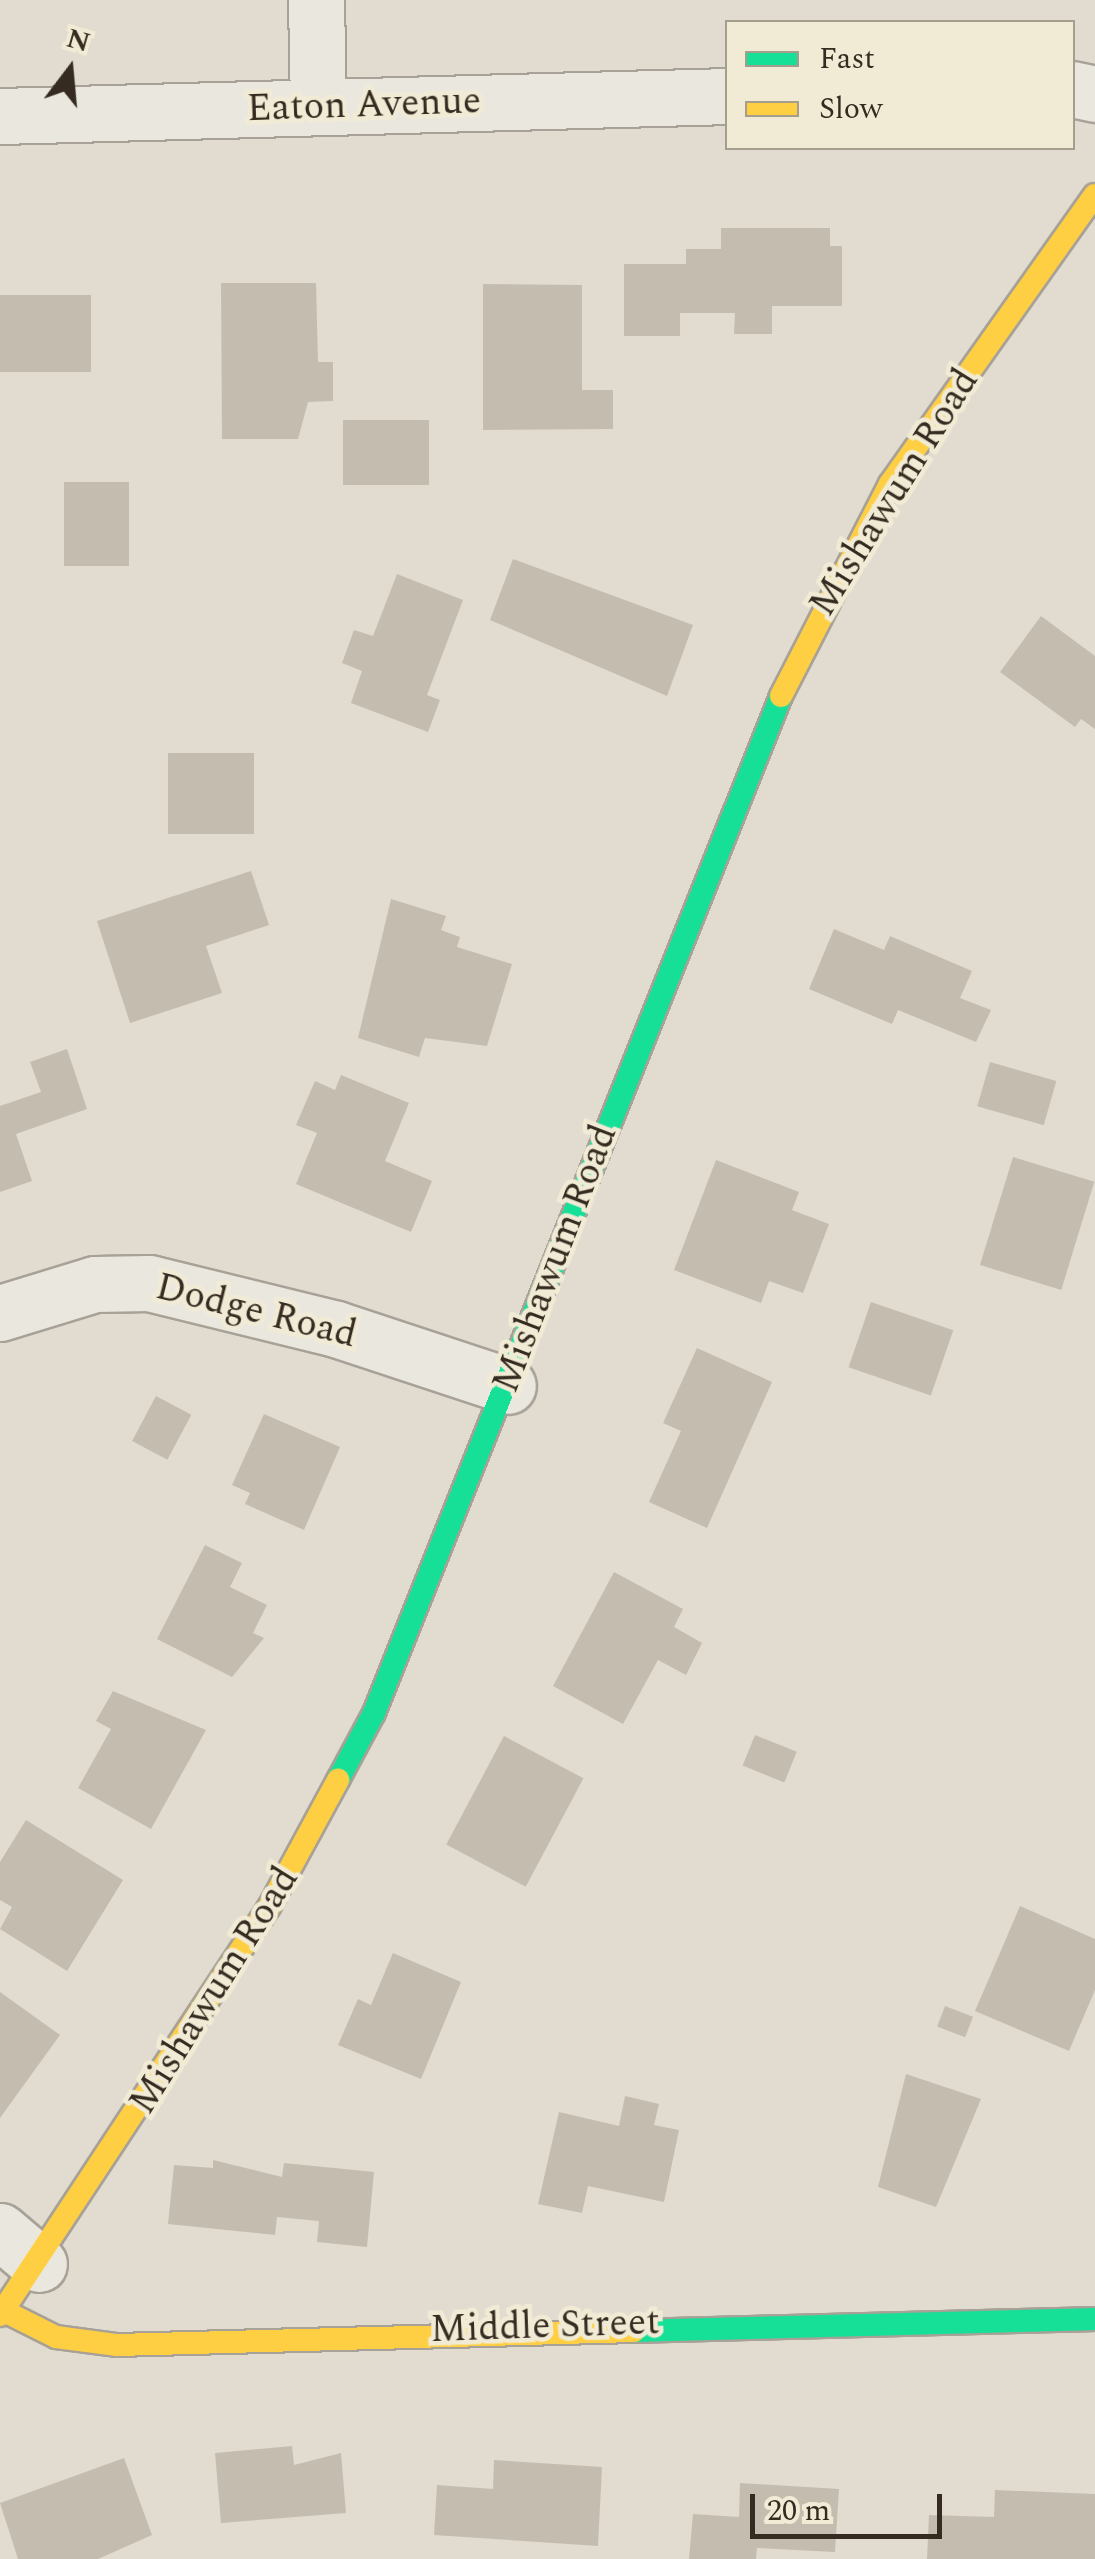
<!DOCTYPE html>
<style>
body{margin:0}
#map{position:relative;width:1095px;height:2559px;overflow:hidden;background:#e1dccf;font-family:Spectral,serif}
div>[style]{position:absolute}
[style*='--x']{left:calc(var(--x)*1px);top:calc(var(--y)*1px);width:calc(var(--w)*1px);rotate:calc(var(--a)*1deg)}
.building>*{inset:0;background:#c5bcb0;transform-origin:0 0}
.roads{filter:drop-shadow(2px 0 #a7a197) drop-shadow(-2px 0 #a7a197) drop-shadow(0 2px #a7a197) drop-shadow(0 -2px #a7a197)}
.street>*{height:55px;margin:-27.5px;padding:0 27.5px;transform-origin:27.5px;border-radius:27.5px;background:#eae7df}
.fast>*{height:22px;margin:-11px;padding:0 11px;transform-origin:11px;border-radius:11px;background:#16e098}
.slow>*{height:22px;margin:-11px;padding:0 11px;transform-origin:11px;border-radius:11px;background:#ffcf43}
span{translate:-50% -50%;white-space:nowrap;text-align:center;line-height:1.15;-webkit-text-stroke:9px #f1ebd6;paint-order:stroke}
.street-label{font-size:38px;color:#352b20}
.legend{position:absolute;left:725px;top:20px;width:350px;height:130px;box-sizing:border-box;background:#f1ebd6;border:2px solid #a69e8d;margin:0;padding:12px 18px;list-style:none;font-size:30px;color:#352b20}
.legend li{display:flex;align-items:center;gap:20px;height:50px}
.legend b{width:50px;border:2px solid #a69e8d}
.north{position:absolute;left:20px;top:20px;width:100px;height:100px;-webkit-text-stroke:8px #f1ebd6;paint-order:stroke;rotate:16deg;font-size:28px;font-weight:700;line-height:40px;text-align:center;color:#352b20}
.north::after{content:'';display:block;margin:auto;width:35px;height:45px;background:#352b20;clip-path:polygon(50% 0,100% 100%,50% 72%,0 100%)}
.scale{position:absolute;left:750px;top:2494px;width:192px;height:45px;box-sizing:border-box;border:5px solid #352b20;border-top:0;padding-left:12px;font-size:30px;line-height:35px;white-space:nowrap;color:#352b20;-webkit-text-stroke:8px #f1ebd6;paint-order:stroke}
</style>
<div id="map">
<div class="building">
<div style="clip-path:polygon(721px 228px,830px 228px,830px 246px,842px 246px,842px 306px,772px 306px,772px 334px,734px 334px,735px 313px,680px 313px,680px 336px,624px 336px,624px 264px,686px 264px,686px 249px,721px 249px)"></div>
<div style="clip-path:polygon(221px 283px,316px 283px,318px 362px,333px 362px,333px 401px,308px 402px,298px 439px,222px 439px)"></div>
<div style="clip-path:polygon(483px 284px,582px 285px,582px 390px,613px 390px,613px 429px,483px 430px)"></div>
<div style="left:0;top:295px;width:91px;height:77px"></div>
<div style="left:429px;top:420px;width:65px;height:86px;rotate:90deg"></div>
<div style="left:64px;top:482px;width:65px;height:84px"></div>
<div style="clip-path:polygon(513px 559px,693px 625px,667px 696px,490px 620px)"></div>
<div style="clip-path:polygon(397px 574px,463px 600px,427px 695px,440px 700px,428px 732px,351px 703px,362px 671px,342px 663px,354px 630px,373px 636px)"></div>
<div style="clip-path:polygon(1041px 616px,1095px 656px,1095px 729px,1081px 719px,1075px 727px,1000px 672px)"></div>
<div style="left:168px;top:753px;width:86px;height:81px"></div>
<div style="clip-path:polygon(251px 871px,269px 925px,206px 946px,222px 993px,130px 1023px,97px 921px)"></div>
<div style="clip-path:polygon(391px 899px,446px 916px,441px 930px,460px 937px,457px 947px,512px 964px,487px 1046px,425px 1038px,419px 1057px,358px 1038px)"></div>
<div style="clip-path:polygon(834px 929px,884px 950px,890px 936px,972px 971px,960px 998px,991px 1010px,976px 1042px,898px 1010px,892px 1024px,809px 989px)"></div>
<div style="clip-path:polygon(67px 1049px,87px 1109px,16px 1134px,32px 1181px,0 1192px,0 1106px,41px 1092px,30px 1062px)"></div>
<div style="left:990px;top:1062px;width:69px;height:46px;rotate:16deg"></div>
<div style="clip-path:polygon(341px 1075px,409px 1103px,385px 1161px,432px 1181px,411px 1232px,296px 1184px,317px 1133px,296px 1125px,315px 1081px,335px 1090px)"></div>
<div style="left:1013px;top:1157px;width:85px;height:113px;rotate:17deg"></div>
<div style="clip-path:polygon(716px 1160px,799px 1192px,792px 1210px,829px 1224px,803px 1293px,769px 1281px,761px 1303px,674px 1270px)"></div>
<div style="left:871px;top:1302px;width:87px;height:69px;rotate:19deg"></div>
<div style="clip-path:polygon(697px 1348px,772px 1382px,707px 1528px,649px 1502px,681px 1431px,663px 1423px)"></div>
<div style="left:156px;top:1396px;width:40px;height:51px;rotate:28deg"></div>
<div style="clip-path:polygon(264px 1414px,340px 1447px,304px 1530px,245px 1504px,250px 1493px,232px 1485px)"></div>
<div style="clip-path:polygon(205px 1545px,242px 1563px,230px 1587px,267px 1605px,253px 1633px,264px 1638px,232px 1677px,157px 1639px)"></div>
<div style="clip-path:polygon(614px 1572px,683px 1609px,674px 1627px,702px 1643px,686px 1675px,658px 1660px,623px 1724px,553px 1686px)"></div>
<div style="clip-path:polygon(113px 1691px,206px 1730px,151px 1829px,78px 1788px,111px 1729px,96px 1721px)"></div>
<div style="left:755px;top:1735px;width:45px;height:33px;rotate:22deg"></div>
<div style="left:504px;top:1736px;width:90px;height:123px;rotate:28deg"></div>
<div style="clip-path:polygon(26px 1820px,123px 1880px,67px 1971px,0 1929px,12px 1907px,0 1900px,0 1862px)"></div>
<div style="clip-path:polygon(1020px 1906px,1095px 1939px,1095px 1990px,1069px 2051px,975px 2011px)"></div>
<div style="clip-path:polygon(393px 1953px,461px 1982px,421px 2079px,338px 2045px,358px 1999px,371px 2005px)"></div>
<div style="clip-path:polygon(0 1992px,60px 2035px,0 2118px)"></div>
<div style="left:945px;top:2006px;width:30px;height:22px;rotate:21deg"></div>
<div style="clip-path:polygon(906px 2074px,981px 2099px,936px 2207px,878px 2187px)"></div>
<div style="clip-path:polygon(625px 2096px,659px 2104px,654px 2125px,679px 2130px,664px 2202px,588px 2186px,582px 2213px,538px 2204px,559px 2112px,619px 2126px)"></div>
<div style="clip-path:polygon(213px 2160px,282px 2177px,284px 2163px,374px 2172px,367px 2247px,317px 2242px,319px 2221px,277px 2217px,275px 2235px,168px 2224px,174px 2165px,213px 2168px)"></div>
<div style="clip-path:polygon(292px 2446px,294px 2465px,341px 2453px,346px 2513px,221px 2523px,215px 2453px)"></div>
<div style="clip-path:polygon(124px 2458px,152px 2535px,98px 2559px,18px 2559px,0 2503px)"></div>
<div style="clip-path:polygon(494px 2460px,602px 2467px,598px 2546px,434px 2535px,437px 2485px,493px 2489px)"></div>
<div style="clip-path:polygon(740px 2483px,839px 2489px,835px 2552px,757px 2548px,756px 2559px,689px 2559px,693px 2514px,739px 2517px)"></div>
<div style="clip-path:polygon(995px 2490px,1095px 2494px,1095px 2559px,927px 2559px,929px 2515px,994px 2517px)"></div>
</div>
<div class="roads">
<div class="street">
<div style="--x:316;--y:0;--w:107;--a:88.9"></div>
<div style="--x:1072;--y:89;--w:24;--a:12"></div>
<div style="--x:0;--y:116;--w:728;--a:-1.57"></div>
<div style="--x:0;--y:1313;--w:99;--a:-17"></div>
<div style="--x:95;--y:1284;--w:54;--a:-1.1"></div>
<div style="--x:149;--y:1283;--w:193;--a:13.8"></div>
<div style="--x:336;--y:1329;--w:181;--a:18.3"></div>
<div style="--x:0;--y:2231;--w:51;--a:40.2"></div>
</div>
<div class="fast">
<div style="--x:338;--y:1780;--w:76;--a:-61.8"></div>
<div style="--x:374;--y:1713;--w:1095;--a:-68.19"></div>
<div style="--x:634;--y:2331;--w:461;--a:-1.5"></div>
</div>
<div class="slow">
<div style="--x:781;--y:696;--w:238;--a:-62.8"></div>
<div style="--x:890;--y:484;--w:354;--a:-54.7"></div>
<div style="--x:4;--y:2311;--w:58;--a:26.6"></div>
<div style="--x:56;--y:2337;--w:62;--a:7.5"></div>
<div style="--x:117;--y:2345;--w:517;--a:-1.55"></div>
<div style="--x:0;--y:2315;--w:489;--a:-56.6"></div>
<div style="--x:269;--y:1907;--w:145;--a:-61.5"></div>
</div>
</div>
<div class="street-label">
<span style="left:364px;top:106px;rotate:-2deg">Eaton Avenue</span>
<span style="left:895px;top:493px;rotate:-58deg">Mishawum Road</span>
<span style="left:556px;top:1259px;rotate:-69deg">Mishawum Road</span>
<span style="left:256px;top:1312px;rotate:14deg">Dodge Road</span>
<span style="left:215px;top:1991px;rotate:-58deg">Mishawum Road</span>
<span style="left:545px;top:2327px;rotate:-2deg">Middle Street</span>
</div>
<ul class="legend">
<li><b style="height:12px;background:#16e098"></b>Fast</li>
<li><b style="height:12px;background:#ffcf43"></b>Slow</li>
</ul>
<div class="north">N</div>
<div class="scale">20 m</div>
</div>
